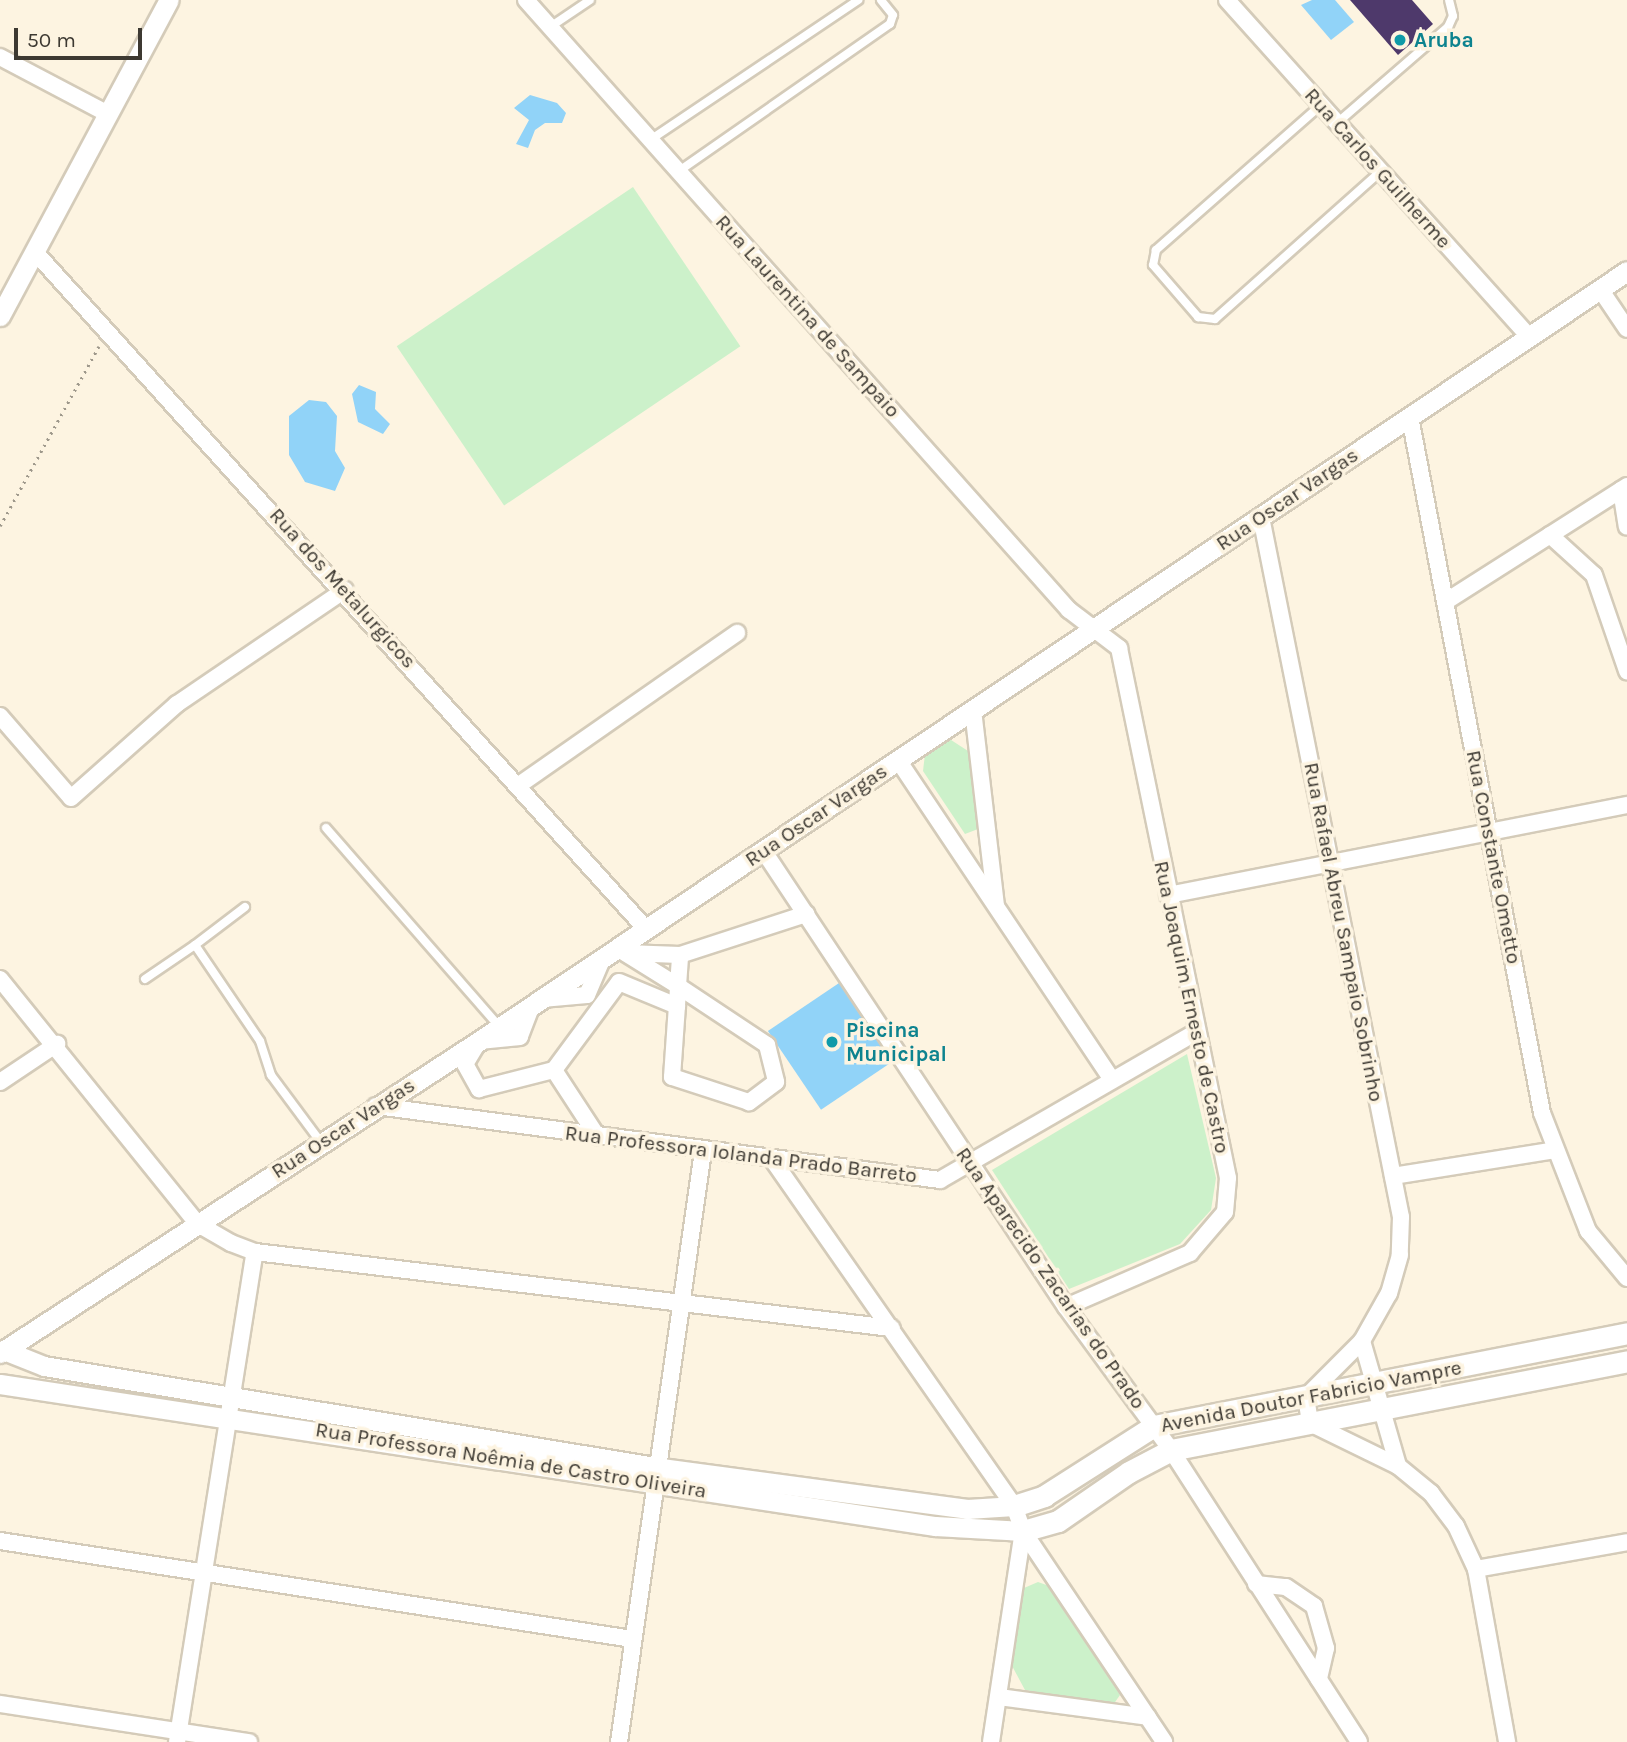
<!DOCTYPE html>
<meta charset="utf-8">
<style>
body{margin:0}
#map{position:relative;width:1627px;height:1742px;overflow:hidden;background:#fdf4e1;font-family:Karla,sans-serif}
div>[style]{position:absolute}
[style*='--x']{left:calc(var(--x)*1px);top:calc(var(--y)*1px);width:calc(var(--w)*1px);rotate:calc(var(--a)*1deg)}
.green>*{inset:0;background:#ccf1ca;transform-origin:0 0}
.water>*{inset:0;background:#91d3f8;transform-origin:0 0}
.building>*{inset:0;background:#4e396b}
.path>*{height:2.5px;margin-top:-1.25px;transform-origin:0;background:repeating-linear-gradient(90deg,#9e988b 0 2px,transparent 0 7px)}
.roads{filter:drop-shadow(2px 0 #d4cbb9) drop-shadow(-2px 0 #d4cbb9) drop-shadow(0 2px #d4cbb9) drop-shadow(0 -2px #d4cbb9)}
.service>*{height:8px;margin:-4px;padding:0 4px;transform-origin:4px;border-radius:4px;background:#fff}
.minor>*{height:16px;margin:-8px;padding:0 8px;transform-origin:8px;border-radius:8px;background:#fff}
.tertiary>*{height:19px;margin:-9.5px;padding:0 9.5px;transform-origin:9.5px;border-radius:9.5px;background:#fff}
.secondary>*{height:21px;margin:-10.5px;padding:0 10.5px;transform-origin:10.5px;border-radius:10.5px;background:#fff}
.dots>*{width:19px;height:19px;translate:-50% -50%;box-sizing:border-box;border:4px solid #fdf4e1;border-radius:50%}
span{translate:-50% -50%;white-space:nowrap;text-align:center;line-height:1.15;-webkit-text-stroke:7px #fdf4e1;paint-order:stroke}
.culture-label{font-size:21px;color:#0d838f;font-weight:700}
.left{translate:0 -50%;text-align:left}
.street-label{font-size:21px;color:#3d3932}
.scale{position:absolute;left:14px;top:28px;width:128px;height:32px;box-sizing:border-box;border:4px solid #3d3932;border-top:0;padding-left:9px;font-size:21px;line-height:24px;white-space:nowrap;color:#3d3932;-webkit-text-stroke:5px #fdf4e1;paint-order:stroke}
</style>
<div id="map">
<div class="green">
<div style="left:633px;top:187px;width:192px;height:285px;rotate:56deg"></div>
<div style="clip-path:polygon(948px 738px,968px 751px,978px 829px,965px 834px,923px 771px,925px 754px)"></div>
<div style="clip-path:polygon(1187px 1054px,1216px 1178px,1211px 1210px,1180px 1244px,1069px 1289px,992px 1170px)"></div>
<div style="clip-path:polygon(1038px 1582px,1052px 1587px,1120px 1695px,1113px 1705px,1025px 1690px,1010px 1662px,1024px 1588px)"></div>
</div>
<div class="water">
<div style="clip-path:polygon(1312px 0,1335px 0,1354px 22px,1331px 40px,1301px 5px)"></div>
<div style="clip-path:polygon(530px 95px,557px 103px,566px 113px,562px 123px,545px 123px,535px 130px,528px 148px,516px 144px,529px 120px,514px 108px)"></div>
<div style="clip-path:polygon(359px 385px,376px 392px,375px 409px,390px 424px,383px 434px,358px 422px,352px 394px)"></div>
<div style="clip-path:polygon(309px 400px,326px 402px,337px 416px,335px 451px,345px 468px,335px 491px,305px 482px,289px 455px,289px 416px)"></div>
<div style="left:845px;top:979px;width:95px;height:93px;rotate:56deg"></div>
</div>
<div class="building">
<div style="clip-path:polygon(1350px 0,1412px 0,1433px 24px,1398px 55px)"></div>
</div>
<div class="path">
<div style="--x:0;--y:526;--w:205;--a:-61.2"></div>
</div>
<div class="roads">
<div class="service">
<div style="--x:550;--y:27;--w:48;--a:-34"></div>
<div style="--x:1321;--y:105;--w:220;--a:138.7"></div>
<div style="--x:1156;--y:250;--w:15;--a:101"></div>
<div style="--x:1153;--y:265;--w:69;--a:49.1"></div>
<div style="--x:1198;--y:317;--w:17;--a:7"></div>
<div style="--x:1215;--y:319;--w:222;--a:-41.7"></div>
<div style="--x:1337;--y:123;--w:147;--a:-40.9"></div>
<div style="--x:1448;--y:27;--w:12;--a:-66"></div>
<div style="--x:1453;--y:16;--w:16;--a:-104"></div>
<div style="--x:650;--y:140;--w:251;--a:-33.9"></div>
<div style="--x:679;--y:171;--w:257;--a:-34.9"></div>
<div style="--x:890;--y:24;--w:9;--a:-72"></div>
<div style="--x:893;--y:15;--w:19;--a:-129"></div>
<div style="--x:326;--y:828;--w:263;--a:48.9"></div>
<div style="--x:245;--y:907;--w:63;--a:142.8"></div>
<div style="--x:195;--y:945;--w:116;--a:55.9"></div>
<div style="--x:260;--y:1041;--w:36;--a:72"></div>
<div style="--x:271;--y:1075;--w:82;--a:53.4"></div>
<div style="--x:145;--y:979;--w:60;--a:-34.2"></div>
</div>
<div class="minor">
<div style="--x:526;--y:0;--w:817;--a:48.33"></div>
<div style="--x:1069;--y:610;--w:63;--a:37.2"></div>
<div style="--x:1119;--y:648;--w:541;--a:78.38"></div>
<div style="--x:1228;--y:1178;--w:34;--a:95"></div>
<div style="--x:1225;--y:1212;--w:54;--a:130.5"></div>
<div style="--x:1190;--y:1253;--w:135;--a:156.5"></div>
<div style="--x:1227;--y:0;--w:453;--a:48.1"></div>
<div style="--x:0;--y:57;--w:122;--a:27.8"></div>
<div style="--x:35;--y:252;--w:912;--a:47.93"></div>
<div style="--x:1600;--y:289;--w:48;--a:56"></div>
<div style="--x:1410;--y:417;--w:708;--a:79.26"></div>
<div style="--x:1542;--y:1113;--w:127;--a:68.7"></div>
<div style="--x:1588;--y:1231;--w:61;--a:50.3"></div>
<div style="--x:1621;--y:490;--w:37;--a:81"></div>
<div style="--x:1261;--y:517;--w:714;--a:78.69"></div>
<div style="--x:1401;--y:1217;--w:38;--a:92"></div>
<div style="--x:1400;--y:1255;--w:40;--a:106"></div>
<div style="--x:1389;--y:1293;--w:55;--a:119.4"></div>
<div style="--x:1362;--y:1341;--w:79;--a:135"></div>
<div style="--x:1306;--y:1397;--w:26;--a:81"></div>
<div style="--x:1310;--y:1423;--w:98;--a:26"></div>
<div style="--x:1398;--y:1466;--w:43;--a:39.3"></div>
<div style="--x:1431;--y:1493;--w:41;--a:52.9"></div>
<div style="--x:1456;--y:1526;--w:47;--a:65.1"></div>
<div style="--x:1476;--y:1569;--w:176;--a:79.8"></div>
<div style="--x:1550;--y:535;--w:59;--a:42.3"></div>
<div style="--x:1594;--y:575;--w:102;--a:71"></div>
<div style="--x:1445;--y:602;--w:216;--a:-32.5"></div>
<div style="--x:973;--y:710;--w:196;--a:83.3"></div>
<div style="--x:0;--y:716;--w:108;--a:49.1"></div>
<div style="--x:71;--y:798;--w:142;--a:-41.6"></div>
<div style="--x:177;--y:704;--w:203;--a:-34.2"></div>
<div style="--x:898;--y:760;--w:385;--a:56.2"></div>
<div style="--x:519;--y:785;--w:266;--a:-34.9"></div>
<div style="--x:763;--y:850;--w:548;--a:56.45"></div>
<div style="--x:1066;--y:1307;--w:177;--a:53.7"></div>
<div style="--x:1171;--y:1450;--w:347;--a:57.2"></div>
<div style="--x:1168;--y:895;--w:468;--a:-11.1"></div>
<div style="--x:625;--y:953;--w:62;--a:31.9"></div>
<div style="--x:678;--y:986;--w:107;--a:33.5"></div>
<div style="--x:767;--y:1045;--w:38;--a:76"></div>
<div style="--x:776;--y:1082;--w:34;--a:143"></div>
<div style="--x:749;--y:1102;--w:81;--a:-162"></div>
<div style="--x:672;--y:1077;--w:71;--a:-86"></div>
<div style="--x:677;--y:1006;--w:20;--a:-87"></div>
<div style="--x:678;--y:986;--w:31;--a:-86"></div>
<div style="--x:626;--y:953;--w:54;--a:2.1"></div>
<div style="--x:680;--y:955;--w:133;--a:-18"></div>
<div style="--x:0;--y:979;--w:315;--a:51.1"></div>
<div style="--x:198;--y:1224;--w:38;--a:30"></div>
<div style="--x:231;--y:1243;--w:26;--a:21"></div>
<div style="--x:255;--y:1252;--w:641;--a:6.81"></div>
<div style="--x:542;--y:999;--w:45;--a:-5.1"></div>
<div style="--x:587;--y:995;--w:39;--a:-67"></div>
<div style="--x:532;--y:1005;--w:34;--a:111"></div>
<div style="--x:520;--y:1037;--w:41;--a:174.4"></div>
<div style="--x:479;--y:1041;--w:27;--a:121"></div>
<div style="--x:465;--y:1064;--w:29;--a:61"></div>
<div style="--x:479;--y:1089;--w:77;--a:-14.2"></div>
<div style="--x:554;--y:1070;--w:109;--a:-53.5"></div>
<div style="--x:619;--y:982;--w:63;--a:22.5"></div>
<div style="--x:554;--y:1070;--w:79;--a:56.9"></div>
<div style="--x:0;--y:1082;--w:69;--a:-33.7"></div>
<div style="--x:376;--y:1106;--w:569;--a:7.47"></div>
<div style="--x:940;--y:1180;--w:294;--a:-30"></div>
<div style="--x:772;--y:1159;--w:423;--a:55.1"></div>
<div style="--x:1014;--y:1506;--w:27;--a:70"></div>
<div style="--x:1023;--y:1531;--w:254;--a:56.2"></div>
<div style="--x:1393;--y:1176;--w:164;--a:-9.1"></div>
<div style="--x:1362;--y:1341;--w:130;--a:73.9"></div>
<div style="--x:0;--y:1541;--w:640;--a:8.81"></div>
<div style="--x:1476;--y:1569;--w:153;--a:-10.1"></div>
<div style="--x:1256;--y:1584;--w:30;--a:6"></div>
<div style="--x:1286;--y:1587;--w:34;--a:34"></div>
<div style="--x:1314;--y:1606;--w:44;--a:74.1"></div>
<div style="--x:1326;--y:1648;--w:32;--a:103"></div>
<div style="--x:999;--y:1697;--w:150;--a:7.6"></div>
<div style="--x:0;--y:1704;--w:252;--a:8.7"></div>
<div style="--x:177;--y:1742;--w:496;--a:-81"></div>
<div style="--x:619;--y:1742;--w:597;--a:-81.91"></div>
<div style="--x:991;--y:1742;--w:213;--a:-81.4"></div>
</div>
<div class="tertiary">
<div style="--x:0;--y:316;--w:358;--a:-61.9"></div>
<div style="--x:4;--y:1350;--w:43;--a:21.8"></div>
<div style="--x:44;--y:1366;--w:625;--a:9.39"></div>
<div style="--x:661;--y:1468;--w:309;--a:7.6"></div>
<div style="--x:967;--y:1509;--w:47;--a:-3.7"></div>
<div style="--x:0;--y:1353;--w:572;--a:-33.08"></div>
<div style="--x:479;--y:1041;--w:1382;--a:-33.85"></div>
<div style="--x:0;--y:1384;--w:946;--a:8.64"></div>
<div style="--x:935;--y:1526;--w:88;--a:3.3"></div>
</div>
<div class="secondary">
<div style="--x:1014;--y:1506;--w:32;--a:-18"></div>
<div style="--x:1044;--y:1496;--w:130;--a:-32.5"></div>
<div style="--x:1154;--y:1426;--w:482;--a:-11.1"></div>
<div style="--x:1023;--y:1531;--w:36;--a:-16"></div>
<div style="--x:1058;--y:1521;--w:86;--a:-34.6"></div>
<div style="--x:1129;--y:1472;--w:47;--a:-27.6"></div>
<div style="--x:1171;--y:1450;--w:465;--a:-11"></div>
</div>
</div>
<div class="dots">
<div style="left:1400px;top:40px;background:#0f9aa8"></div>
<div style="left:832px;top:1042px;background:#0f9aa8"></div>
</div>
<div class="culture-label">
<span class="left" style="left:1414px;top:40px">Aruba</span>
<span class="left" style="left:846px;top:1042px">Piscina<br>Municipal</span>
</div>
<div class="street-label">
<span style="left:1378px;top:168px;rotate:48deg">Rua Carlos Guilherme</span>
<span style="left:808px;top:316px;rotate:48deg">Rua Laurentina de Sampaio</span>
<span style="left:1287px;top:499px;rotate:-34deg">Rua Oscar Vargas</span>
<span style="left:343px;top:588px;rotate:48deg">Rua dos Metalurgicos</span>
<span style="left:816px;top:815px;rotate:-34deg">Rua Oscar Vargas</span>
<span style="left:1494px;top:857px;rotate:79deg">Rua Constante Ometto</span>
<span style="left:1344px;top:932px;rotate:79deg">Rua Rafael Abreu Sampaio Sobrinho</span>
<span style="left:1192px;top:1007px;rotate:78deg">Rua Joaquim Ernesto de Castro</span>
<span style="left:343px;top:1128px;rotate:-33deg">Rua Oscar Vargas</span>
<span style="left:741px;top:1154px;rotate:7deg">Rua Professora Iolanda Prado Barreto</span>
<span style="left:1051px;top:1278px;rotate:55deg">Rua Aparecido Zacarias do Prado</span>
<span style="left:1311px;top:1396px;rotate:-11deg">Avenida Doutor Fabricio Vampre</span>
<span style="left:511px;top:1460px;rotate:9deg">Rua Professora Noêmia de Castro Oliveira</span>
</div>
<div class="scale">50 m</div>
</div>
